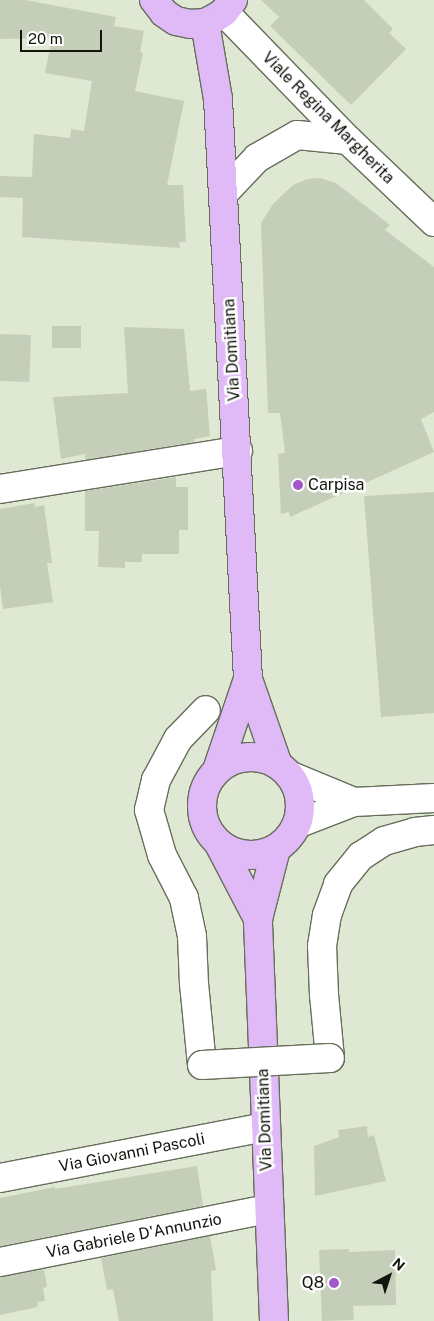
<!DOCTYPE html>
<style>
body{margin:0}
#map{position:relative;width:434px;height:1321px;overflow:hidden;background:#dfe8d2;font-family:"Public Sans",sans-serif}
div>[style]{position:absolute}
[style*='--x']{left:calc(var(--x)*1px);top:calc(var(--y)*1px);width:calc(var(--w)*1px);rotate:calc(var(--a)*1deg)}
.building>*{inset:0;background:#c5ceb9;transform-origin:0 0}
.roads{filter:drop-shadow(1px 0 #666e5b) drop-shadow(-1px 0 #666e5b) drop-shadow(0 1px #666e5b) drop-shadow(0 -1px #666e5b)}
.minor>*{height:28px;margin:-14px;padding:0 14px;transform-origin:14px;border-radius:14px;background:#fff}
.major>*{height:28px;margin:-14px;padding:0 14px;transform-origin:14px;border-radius:14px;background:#e0b9f7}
.major>.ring{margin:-14px;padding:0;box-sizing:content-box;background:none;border:28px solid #e0b9f7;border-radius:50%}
.bridges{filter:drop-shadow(1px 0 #666e5b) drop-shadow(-1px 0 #666e5b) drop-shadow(0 1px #666e5b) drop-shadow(0 -1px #666e5b)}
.minor-bridge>*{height:28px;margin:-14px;padding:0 14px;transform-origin:14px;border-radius:14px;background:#fff}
.dots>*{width:14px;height:14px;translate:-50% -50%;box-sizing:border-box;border:2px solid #fff;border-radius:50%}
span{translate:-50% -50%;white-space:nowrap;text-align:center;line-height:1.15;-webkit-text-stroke:5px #fff;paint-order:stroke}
.street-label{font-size:16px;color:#12150e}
.poi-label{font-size:16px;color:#12150e}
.left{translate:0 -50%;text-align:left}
.right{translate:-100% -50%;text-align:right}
.north{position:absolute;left:364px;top:1251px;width:50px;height:50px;-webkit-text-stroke:4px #fff;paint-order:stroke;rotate:40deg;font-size:14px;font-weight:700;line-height:20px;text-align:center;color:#12150e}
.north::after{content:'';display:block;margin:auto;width:18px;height:22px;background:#12150e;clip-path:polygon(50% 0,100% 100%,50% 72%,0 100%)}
.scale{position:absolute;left:20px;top:30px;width:82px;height:22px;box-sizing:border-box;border:2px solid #12150e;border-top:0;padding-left:6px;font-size:15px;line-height:18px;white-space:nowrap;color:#12150e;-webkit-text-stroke:4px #fff;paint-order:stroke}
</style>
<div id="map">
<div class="building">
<div style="clip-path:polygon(0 0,25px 0,116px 17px,114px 26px,144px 31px,140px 52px,143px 53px,135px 91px,184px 101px,167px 185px,183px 185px,186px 242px,179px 242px,180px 248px,22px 237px,23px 198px,0 197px,0 176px,32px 177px,34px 134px,70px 138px,71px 129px,84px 131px,92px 81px,45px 73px,52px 38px,0 39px)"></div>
<div style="clip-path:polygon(261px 0,364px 0,393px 29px,389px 33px,406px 49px,351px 105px,270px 26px,279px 17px)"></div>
<div style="clip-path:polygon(320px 178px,336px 183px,390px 225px,385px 230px,434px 267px,434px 412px,421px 419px,434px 452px,290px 517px,289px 512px,281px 514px,278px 454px,285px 453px,280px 413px,268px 413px,261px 223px,273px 204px,293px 185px,308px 179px)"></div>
<div style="left:52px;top:326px;width:29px;height:22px"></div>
<div style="clip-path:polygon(124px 327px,184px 329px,190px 391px,206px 389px,210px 436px,194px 439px,194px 442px,85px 460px,85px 454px,61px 459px,53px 397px,128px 393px)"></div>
<div style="left:0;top:334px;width:31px;height:47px;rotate:2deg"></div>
<div style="clip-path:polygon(176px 477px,176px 487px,188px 487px,188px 530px,179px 530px,179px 554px,142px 554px,142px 562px,125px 562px,125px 568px,98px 567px,99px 531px,85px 531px,85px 491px)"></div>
<div style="clip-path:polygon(434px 492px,434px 713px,381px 717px,364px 496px)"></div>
<div style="clip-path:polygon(35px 503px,35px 507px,44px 505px,52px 563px,47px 563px,53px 602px,3px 609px,0 586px,0 509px)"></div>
<div style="clip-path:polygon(367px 1126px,368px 1137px,374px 1135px,386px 1181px,315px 1196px,314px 1146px,339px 1137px,338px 1130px)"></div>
<div style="clip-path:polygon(197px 1166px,203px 1206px,0 1246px,0 1198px,55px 1187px,55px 1189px)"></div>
<div style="clip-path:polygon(210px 1236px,216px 1270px,211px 1271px,213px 1321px,119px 1321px,113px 1289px,107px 1290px,101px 1258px)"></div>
<div style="clip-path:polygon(349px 1249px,349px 1252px,395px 1250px,396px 1305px,353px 1306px,354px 1320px,322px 1321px,319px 1250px)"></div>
<div style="clip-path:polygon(44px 1269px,47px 1287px,43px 1288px,45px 1301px,37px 1302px,38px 1307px,0 1315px,0 1277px)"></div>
</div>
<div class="roads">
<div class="minor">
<div style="--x:224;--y:12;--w:178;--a:45.9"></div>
<div style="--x:348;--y:140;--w:119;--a:43.6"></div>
<div style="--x:223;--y:194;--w:50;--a:-46.6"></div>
<div style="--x:257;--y:158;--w:46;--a:-29.9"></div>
<div style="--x:297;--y:135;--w:51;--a:5.6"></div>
<div style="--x:0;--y:489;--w:241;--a:-9.1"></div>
<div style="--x:291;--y:776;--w:68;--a:22.4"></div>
<div style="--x:297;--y:824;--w:61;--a:-21.1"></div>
<div style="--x:354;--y:802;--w:80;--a:-2.9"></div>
<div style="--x:330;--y:1058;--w:63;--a:-95.4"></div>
<div style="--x:324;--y:995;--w:49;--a:-92.3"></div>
<div style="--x:322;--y:946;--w:31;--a:-81"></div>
<div style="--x:327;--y:915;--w:33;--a:-70"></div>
<div style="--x:338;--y:884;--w:36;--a:-51"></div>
<div style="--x:361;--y:856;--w:27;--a:-33"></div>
<div style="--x:384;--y:841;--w:32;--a:-16"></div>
<div style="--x:415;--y:832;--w:19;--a:-6"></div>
<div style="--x:202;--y:1065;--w:81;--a:-95.6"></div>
<div style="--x:194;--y:984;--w:48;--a:-92.4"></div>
<div style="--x:192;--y:936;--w:39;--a:-102"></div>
<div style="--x:184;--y:898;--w:48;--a:-117.1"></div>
<div style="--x:162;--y:855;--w:47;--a:-106.1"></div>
<div style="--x:149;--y:810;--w:31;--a:-77"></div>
<div style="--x:156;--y:780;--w:47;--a:-61.8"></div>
<div style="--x:178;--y:739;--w:40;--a:-46"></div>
<div style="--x:0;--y:1178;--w:270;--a:-10.9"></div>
<div style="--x:0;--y:1262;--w:273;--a:-11.2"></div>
</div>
<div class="major">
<div style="--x:154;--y:0;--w:16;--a:52"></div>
<div style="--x:164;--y:13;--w:14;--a:34"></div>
<div style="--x:176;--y:21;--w:14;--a:12"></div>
<div style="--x:190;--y:24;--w:15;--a:-4"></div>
<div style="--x:205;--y:23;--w:11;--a:-27"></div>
<div style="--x:215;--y:18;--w:11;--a:-34"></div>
<div style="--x:224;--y:12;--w:15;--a:-53"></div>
<div style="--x:205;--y:23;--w:77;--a:80.3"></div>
<div style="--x:218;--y:99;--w:581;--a:87.04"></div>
<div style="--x:248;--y:679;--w:91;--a:70.8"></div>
<div class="ring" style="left:202px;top:757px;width:70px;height:70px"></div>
<div style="--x:217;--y:770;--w:96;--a:-71.2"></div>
<div style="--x:219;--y:844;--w:85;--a:62.5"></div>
<div style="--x:274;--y:1321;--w:402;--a:-92.3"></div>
<div style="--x:258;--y:919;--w:72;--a:-75.6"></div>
</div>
</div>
<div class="bridges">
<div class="minor-bridge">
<div style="--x:202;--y:1065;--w:128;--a:-3.1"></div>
</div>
</div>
<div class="dots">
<div style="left:298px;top:485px;background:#a156c9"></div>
<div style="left:334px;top:1283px;background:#a156c9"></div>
</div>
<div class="street-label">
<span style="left:328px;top:118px;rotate:45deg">Viale Regina Margherita</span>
<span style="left:232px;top:350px;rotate:-93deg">Via Domitiana</span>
<span style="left:265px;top:1120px;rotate:-92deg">Via Domitiana</span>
<span style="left:132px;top:1153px;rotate:-11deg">Via Giovanni Pascoli</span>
<span style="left:134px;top:1236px;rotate:-11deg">Via Gabriele D'Annunzio</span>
</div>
<div class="poi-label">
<span class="left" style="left:308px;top:485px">Carpisa</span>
<span class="right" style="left:324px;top:1283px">Q8</span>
</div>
<div class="north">N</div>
<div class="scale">20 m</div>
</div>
